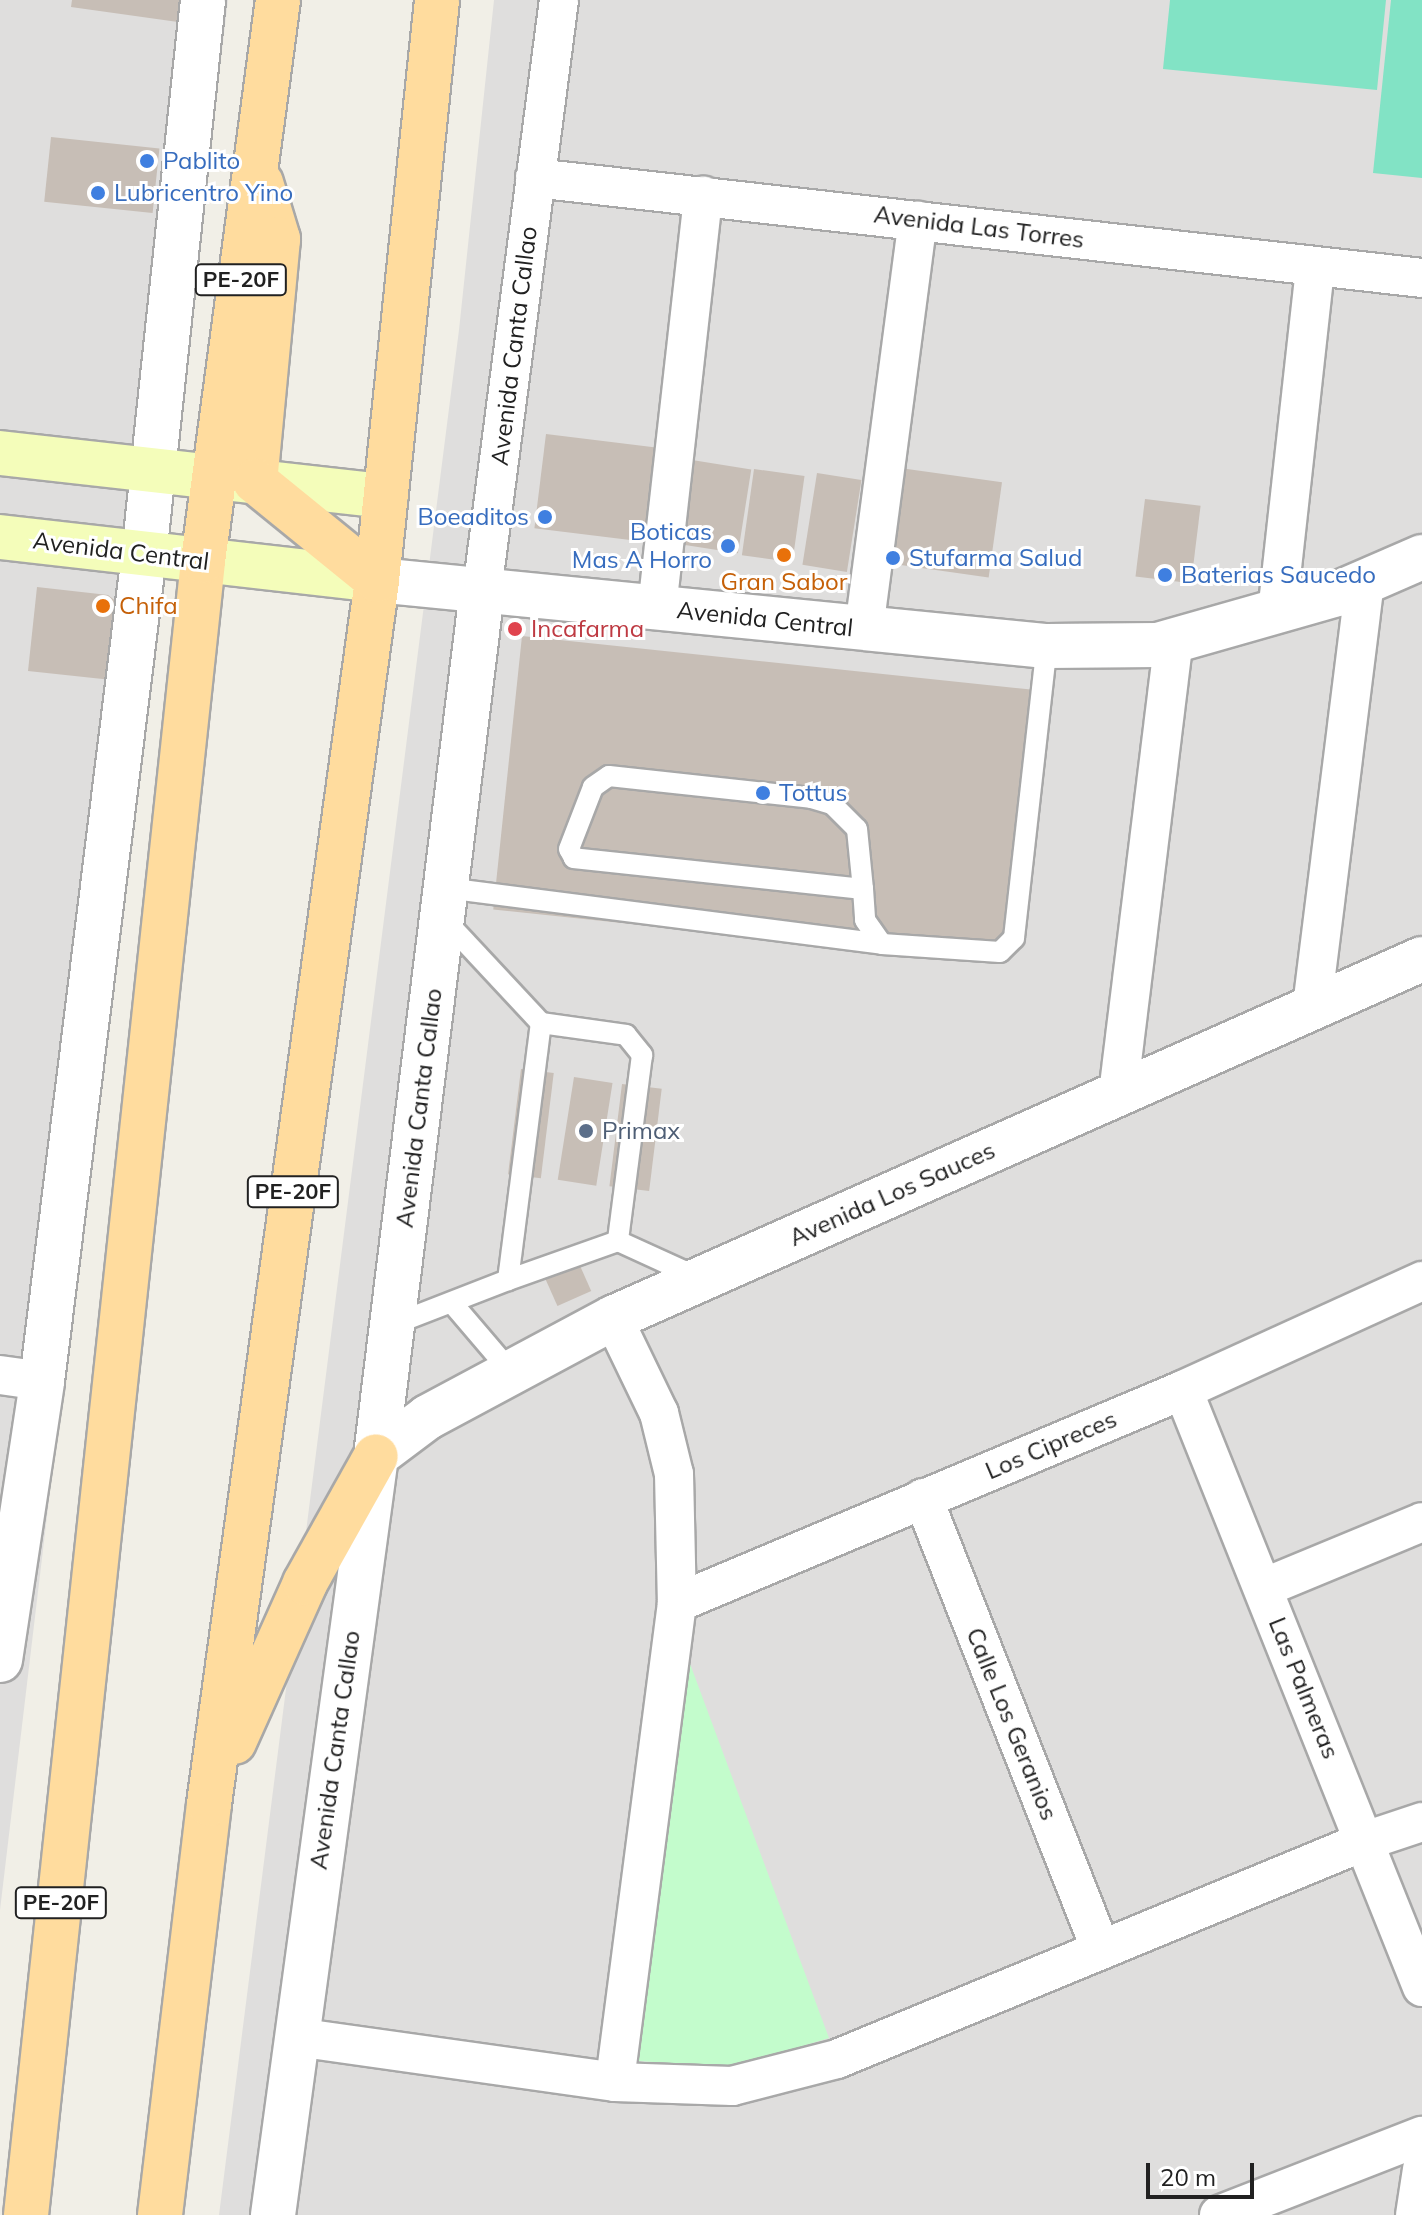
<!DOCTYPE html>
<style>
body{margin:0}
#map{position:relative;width:1422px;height:2215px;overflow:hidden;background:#f1efe7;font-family:Mulish,sans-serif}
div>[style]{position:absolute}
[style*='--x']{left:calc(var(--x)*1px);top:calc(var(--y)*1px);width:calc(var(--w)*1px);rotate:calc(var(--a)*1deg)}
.residential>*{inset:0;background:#dfdedd}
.park>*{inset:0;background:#c3fccc}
.pitch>*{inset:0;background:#82e3c5}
.building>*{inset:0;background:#c7beb6;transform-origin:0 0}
.roads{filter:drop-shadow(2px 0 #a8a8a8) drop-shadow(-2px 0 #a8a8a8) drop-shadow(0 2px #a8a8a8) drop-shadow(0 -2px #a8a8a8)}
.service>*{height:20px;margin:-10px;padding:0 10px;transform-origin:10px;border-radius:10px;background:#fff}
.minor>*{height:38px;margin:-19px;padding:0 19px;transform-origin:19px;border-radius:19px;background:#fff}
.tertiary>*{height:44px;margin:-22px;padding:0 22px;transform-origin:22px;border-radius:22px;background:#fff}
.secondary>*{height:44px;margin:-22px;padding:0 22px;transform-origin:22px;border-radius:22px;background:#f4fdba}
.primary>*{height:44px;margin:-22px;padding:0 22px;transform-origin:22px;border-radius:22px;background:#ffdc9e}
.dots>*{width:22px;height:22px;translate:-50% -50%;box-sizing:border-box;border:4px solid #fff;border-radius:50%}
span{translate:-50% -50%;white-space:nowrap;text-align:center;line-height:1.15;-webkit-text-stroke:6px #fff;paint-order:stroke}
.shield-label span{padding:2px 6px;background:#fff;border:2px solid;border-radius:6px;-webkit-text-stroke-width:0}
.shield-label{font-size:22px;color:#212121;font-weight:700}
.shop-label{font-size:24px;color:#366cbe}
.left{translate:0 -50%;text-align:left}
.right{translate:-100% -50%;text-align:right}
.street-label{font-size:24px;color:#212121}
.food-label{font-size:24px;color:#c56008}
.health-label{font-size:24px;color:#be3a42}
.service-label{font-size:24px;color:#4e5e75}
.scale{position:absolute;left:1146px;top:2163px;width:108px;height:36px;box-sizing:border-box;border:4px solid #212121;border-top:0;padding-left:10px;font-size:24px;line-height:28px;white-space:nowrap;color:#212121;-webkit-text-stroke:6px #fff;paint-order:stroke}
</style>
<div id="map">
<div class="residential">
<div style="clip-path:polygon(0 0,228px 0,0 1910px)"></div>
<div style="clip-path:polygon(494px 0,1422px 0,1422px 2215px,219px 2215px,459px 330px)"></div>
</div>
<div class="park">
<div style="clip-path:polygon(686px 1653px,829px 2038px,734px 2067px,638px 2061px)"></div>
</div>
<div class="pitch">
<div style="clip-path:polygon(1170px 0,1386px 0,1377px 90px,1163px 69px)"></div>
<div style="clip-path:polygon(1391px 0,1422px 0,1422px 178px,1373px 173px)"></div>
</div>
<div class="building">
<div style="clip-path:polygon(72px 0,182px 0,178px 22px,71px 7px)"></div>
<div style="left:51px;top:137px;width:109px;height:65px;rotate:6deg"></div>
<div style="left:546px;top:434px;width:119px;height:95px;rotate:7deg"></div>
<div style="left:692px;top:460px;width:60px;height:85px;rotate:9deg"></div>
<div style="left:900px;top:468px;width:103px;height:96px;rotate:8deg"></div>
<div style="left:754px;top:469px;width:51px;height:87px;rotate:8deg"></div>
<div style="left:817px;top:473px;width:45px;height:93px;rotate:9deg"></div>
<div style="left:1145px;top:499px;width:56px;height:78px;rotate:7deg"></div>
<div style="clip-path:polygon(37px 587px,108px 595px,117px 602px,112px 680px,28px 671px)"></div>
<div style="left:522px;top:636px;width:514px;height:275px;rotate:6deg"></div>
<div style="left:521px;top:1069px;width:33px;height:106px;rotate:7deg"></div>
<div style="left:574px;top:1077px;width:39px;height:104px;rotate:9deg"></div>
<div style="left:622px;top:1084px;width:40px;height:103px;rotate:7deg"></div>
<div style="left:577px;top:1259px;width:35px;height:37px;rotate:66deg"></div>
</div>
<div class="roads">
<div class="service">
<div style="--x:446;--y:888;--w:440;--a:7.3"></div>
<div style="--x:863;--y:889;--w:291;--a:-173.9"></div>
<div style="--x:574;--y:858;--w:10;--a:-119"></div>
<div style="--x:569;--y:849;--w:66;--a:-68.8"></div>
<div style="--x:593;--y:787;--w:19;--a:-35"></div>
<div style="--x:609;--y:776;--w:203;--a:6.2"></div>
<div style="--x:811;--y:798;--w:22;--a:16"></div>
<div style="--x:832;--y:804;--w:35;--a:45"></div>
<div style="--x:857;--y:829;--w:60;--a:84.3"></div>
<div style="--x:863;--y:889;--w:31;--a:86"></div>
<div style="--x:865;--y:920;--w:29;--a:55"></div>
<div style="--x:882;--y:944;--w:118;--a:3.9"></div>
<div style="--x:1000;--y:952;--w:20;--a:-45"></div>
<div style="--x:1014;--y:938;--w:294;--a:-83.6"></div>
<div style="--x:541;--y:1023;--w:86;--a:8"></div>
<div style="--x:626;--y:1035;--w:26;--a:51"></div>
<div style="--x:642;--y:1055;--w:188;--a:97.4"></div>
<div style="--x:508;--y:1280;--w:117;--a:-19.5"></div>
<div style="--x:618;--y:1241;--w:87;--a:24.5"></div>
<div style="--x:452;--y:1303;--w:91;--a:49.5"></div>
<div style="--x:392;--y:1325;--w:124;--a:-21.2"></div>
<div style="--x:508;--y:1280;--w:259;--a:-82.7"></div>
<div style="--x:541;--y:1023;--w:141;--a:-133"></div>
</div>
<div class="minor">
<div style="--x:535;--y:178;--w:893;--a:6.43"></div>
<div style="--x:482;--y:591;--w:596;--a:-82.58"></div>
<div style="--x:657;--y:608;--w:415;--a:-83.6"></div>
<div style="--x:1277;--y:613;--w:347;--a:-83.7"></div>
<div style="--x:864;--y:629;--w:412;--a:-82.5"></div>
<div style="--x:1312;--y:1007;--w:429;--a:-82.9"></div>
<div style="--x:1118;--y:1094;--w:457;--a:-83"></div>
<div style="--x:613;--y:1318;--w:106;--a:64.2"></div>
<div style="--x:659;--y:1413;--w:63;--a:76.2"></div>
<div style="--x:674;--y:1474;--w:129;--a:88.7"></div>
<div style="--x:677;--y:1603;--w:483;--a:97.4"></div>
<div style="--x:0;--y:1375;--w:42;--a:8.1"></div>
<div style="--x:1183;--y:1390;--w:643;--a:68.18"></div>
<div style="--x:923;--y:1498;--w:486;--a:68.5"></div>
<div style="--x:1263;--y:1588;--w:172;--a:-22.5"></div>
<div style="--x:677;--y:1603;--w:549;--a:-22.83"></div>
<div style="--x:1183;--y:1390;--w:263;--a:-24.5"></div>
<div style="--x:296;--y:2037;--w:322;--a:8"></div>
<div style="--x:615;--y:2082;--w:117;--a:2"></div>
<div style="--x:732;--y:2086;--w:108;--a:-14.4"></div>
<div style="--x:837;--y:2059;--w:571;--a:-22.43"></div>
<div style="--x:1365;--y:1841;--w:60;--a:-18.4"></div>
<div style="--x:1219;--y:2215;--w:218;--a:-21.3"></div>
<div style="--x:1415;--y:2215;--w:47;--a:-81.3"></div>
</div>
<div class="tertiary">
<div style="--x:377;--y:580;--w:673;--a:5.63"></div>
<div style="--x:1047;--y:646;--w:111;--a:-0.5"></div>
<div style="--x:1158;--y:645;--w:186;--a:-15.9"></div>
<div style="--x:1337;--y:594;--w:93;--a:-23.5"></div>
<div style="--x:376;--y:1456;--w:65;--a:-36.9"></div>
<div style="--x:428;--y:1417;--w:210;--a:-28.2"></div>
<div style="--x:613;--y:1318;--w:885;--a:-23.93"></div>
<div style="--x:0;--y:1660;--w:282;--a:-81.4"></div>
<div style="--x:42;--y:1381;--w:832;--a:-82.96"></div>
<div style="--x:144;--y:555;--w:558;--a:-83.93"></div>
<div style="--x:273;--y:2215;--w:766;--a:-82.27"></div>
<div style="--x:376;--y:1456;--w:871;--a:-83.01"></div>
</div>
<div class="secondary">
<div style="--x:0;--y:453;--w:388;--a:6.4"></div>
<div style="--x:0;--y:537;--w:379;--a:6.5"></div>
</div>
<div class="primary">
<div style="--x:261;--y:183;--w:59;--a:73.1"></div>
<div style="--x:278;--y:239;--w:243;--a:95.4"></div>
<div style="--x:255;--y:481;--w:157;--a:39.1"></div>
<div style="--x:234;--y:1742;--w:174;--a:-65.9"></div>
<div style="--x:305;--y:1583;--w:145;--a:-60.8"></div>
<div style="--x:26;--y:2215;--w:1663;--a:-83.89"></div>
<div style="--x:203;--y:561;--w:566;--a:-82.39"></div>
<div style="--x:160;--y:2215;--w:414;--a:-83.2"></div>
<div style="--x:209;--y:1804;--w:1235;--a:-82.18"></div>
<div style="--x:377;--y:580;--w:583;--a:-84.09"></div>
</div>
</div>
<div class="dots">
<div style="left:147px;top:161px;background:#3f7fe0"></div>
<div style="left:98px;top:193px;background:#3f7fe0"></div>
<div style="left:545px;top:517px;background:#3f7fe0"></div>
<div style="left:728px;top:546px;background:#3f7fe0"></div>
<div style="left:784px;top:555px;background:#e8710a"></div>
<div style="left:893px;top:558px;background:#3f7fe0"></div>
<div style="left:1165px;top:575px;background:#3f7fe0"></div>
<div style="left:103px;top:606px;background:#e8710a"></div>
<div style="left:515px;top:629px;background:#e0444e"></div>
<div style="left:763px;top:793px;background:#3f7fe0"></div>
<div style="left:586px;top:1131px;background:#5c6f8a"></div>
</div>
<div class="shield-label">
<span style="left:241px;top:280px">PE-20F</span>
<span style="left:293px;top:1192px">PE-20F</span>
<span style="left:61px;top:1903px">PE-20F</span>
</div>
<div class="shop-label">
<span class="left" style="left:163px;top:161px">Pablito</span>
<span class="left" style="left:114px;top:193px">Lubricentro Yino</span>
<span class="right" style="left:529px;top:517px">Boeaditos</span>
<span class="right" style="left:712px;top:546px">Boticas<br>Mas A Horro</span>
<span class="left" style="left:909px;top:558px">Stufarma Salud</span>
<span class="left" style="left:1181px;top:575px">Baterias Saucedo</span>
<span class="left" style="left:779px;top:793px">Tottus</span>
</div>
<div class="street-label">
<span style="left:979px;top:227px;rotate:7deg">Avenida Las Torres</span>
<span style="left:514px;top:346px;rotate:-83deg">Avenida Canta Callao</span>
<span style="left:121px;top:551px;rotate:7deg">Avenida Central</span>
<span style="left:765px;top:619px;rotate:6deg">Avenida Central</span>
<span style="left:419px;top:1108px;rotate:-83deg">Avenida Canta Callao</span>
<span style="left:892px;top:1194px;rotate:-24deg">Avenida Los Sauces</span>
<span style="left:1051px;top:1445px;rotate:-23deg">Los Cipreces</span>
<span style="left:1304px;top:1688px;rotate:68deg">Las Palmeras</span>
<span style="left:1012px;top:1724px;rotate:68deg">Calle Los Geranios</span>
<span style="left:335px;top:1750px;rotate:-82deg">Avenida Canta Callao</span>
</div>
<div class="food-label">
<span style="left:784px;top:582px">Gran Sabor</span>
<span class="left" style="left:119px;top:606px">Chifa</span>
</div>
<div class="health-label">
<span class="left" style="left:531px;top:629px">Incafarma</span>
</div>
<div class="service-label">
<span class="left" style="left:602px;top:1131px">Primax</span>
</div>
<div class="scale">20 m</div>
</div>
